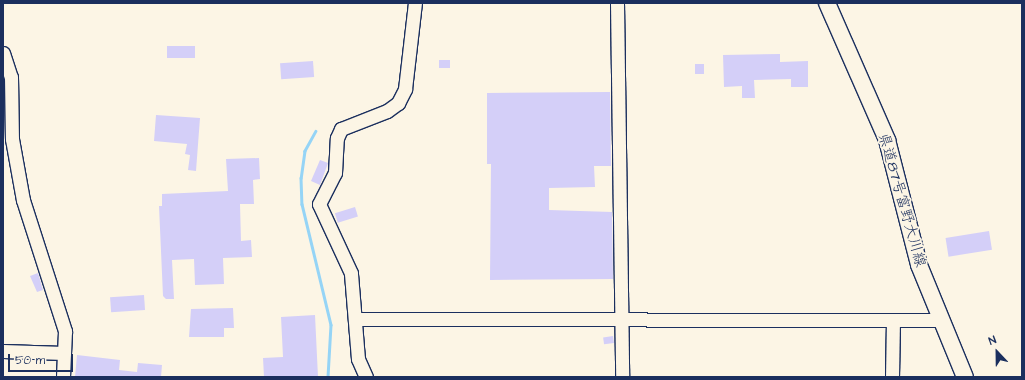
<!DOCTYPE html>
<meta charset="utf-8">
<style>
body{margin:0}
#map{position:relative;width:1025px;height:380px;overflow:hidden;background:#fcf5e5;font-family:"Architects Daughter","Klee One",sans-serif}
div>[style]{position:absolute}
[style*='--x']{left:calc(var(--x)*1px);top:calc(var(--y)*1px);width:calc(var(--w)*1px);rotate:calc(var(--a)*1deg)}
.stream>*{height:2.5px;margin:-1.25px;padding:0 1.25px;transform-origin:1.25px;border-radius:1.25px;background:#95d4f6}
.building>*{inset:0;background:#d4cff8;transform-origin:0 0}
.roads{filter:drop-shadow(1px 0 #1b2f5e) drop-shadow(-1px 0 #1b2f5e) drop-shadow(0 1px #1b2f5e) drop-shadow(0 -1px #1b2f5e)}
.minor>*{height:13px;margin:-6.5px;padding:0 6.5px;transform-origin:6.5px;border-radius:6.5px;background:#fcf5e5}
.major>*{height:16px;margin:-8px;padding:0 8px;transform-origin:8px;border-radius:8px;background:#fcf5e5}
span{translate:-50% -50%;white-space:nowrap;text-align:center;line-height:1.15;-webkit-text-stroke:3.5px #fcf5e5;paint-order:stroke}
.street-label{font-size:15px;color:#1b2f5e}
.frame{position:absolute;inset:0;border:4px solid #1b2f5e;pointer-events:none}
.north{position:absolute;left:977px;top:332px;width:40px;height:40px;-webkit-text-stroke:3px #fcf5e5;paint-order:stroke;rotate:338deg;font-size:11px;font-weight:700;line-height:16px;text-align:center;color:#1b2f5e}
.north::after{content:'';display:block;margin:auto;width:14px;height:18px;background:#1b2f5e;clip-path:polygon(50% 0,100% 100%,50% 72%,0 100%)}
.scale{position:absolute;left:8px;top:354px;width:65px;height:18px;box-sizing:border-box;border:2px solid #1b2f5e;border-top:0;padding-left:5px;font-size:12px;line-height:14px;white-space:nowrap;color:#1b2f5e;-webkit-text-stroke:3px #fcf5e5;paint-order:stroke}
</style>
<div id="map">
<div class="stream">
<div style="--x:316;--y:131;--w:23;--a:119"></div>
<div style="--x:305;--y:151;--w:27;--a:98"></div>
<div style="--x:301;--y:178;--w:26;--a:88"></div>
<div style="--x:302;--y:204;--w:124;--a:76.5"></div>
<div style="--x:331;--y:325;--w:52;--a:93.3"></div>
</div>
<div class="building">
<div style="left:167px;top:46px;width:28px;height:12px"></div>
<div style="clip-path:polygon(780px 54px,780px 62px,808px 61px,808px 87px,791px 87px,791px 79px,754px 80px,755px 98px,742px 98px,742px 86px,724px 87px,723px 55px)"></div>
<div style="left:439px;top:60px;width:11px;height:8px"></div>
<div style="left:313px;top:61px;width:16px;height:33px;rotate:86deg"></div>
<div style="left:695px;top:64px;width:9px;height:10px"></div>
<div style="clip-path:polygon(610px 92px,611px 166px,594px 166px,595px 187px,549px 188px,549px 210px,612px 212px,613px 279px,490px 280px,491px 164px,487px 164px,487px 93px)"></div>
<div style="clip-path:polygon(156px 115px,200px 118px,196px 171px,188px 170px,190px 155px,185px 154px,187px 144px,154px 141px)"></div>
<div style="clip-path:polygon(259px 158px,260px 179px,253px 180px,254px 204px,240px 204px,241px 241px,251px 240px,252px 257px,223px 258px,224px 284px,195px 285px,194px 259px,172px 260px,174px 299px,166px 299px,163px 296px,159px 206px,162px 206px,162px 194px,228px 191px,226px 159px)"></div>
<div style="clip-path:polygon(320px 160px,328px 163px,320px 185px,311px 181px)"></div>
<div style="left:355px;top:207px;width:10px;height:21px;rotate:73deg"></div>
<div style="left:989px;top:231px;width:19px;height:44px;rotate:81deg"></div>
<div style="clip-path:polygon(38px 273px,43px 290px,37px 292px,30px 276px)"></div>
<div style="left:144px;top:295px;width:15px;height:34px;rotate:86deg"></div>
<div style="clip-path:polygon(233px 308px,234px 328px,224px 328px,224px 337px,189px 337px,191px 309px)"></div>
<div style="clip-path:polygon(315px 315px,318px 377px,264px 377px,263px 358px,283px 357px,281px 317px)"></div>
<div style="left:613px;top:336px;width:7px;height:10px;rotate:82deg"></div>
<div style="clip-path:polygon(77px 355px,120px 360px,119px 370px,137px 372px,138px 363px,162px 365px,161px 377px,75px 377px)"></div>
</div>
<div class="roads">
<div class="minor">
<div style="--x:617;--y:3;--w:374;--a:89.2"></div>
<div style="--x:3;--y:53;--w:25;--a:72"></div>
<div style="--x:11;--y:77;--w:62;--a:89.1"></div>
<div style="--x:12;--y:139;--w:62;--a:79.8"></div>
<div style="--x:23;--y:200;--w:138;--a:72.2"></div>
<div style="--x:65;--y:331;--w:46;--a:92.5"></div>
<div style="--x:357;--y:319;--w:584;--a:0.1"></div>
<div style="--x:3;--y:351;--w:61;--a:1.9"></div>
<div style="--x:366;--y:377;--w:20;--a:-114"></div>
<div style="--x:358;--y:359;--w:86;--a:-94.7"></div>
<div style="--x:351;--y:273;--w:76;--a:-114.9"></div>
<div style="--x:319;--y:204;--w:35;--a:-63"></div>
<div style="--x:335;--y:173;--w:35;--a:-87"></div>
<div style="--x:337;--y:138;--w:10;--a:-66"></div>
<div style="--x:341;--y:129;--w:49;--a:-21.4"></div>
<div style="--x:387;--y:111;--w:14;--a:-36"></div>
<div style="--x:398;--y:103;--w:16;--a:-63"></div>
<div style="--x:405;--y:89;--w:87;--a:-83.4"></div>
<div style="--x:892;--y:377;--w:56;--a:-89"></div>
</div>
<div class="major">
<div style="--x:827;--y:3;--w:150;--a:66.3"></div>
<div style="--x:887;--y:140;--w:129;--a:75.6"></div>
<div style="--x:919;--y:265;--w:121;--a:67.7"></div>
</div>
</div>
<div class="street-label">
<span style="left:902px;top:200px;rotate:74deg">県道87号富野大川線</span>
</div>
<div class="frame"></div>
<div class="north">N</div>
<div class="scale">50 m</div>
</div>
